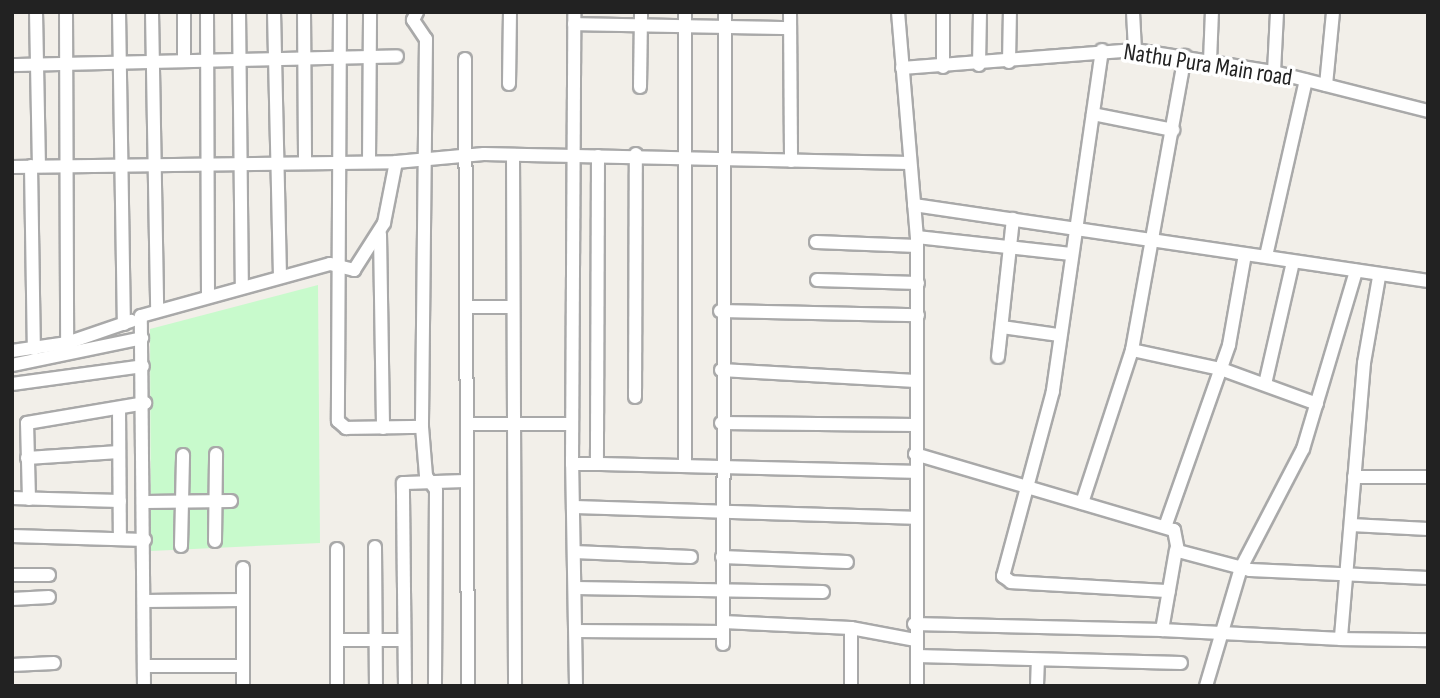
<!DOCTYPE html>
<style>
body{margin:0}
#map{position:relative;width:1440px;height:698px;overflow:hidden;background:#f2efe9;font-family:"Sofia Sans Condensed",sans-serif}
div>[style]{position:absolute}
[style*='--x']{left:calc(var(--x)*1px);top:calc(var(--y)*1px);width:calc(var(--w)*1px);rotate:calc(var(--a)*1deg)}
.park>*{inset:0;background:#c8facc}
.roads{filter:drop-shadow(2px 0 #a9a9a9) drop-shadow(-2px 0 #a9a9a9) drop-shadow(0 2px #a9a9a9) drop-shadow(0 -2px #a9a9a9)}
.minor>*{height:12px;margin:-6px;padding:0 6px;transform-origin:6px;border-radius:6px;background:#fff}
span{translate:-50% -50%;white-space:nowrap;text-align:center;line-height:1.15;-webkit-text-stroke:7px #fff;paint-order:stroke}
.street-label{font-size:24px;color:#222}
.frame{position:absolute;inset:0;border:14px solid #222;pointer-events:none}
</style>
<div id="map">
<div class="park">
<div style="clip-path:polygon(318px 285px,320px 543px,151px 551px,150px 329px)"></div>
</div>
<div class="roads">
<div class="minor">
<div style="--x:36;--y:12;--w:154;--a:88.9"></div>
<div style="--x:66;--y:12;--w:331;--a:89.8"></div>
<div style="--x:119;--y:12;--w:312;--a:89.1"></div>
<div style="--x:152;--y:12;--w:296;--a:89"></div>
<div style="--x:184;--y:12;--w:48;--a:90"></div>
<div style="--x:207;--y:12;--w:282;--a:89.8"></div>
<div style="--x:239;--y:12;--w:274;--a:89.4"></div>
<div style="--x:274;--y:12;--w:264;--a:88.7"></div>
<div style="--x:304;--y:12;--w:150;--a:89.6"></div>
<div style="--x:340;--y:12;--w:409;--a:90.3"></div>
<div style="--x:338;--y:421;--w:11;--a:41"></div>
<div style="--x:346;--y:428;--w:76;--a:-0.8"></div>
<div style="--x:417;--y:12;--w:9;--a:117"></div>
<div style="--x:413;--y:20;--w:23;--a:56"></div>
<div style="--x:426;--y:39;--w:388;--a:90.6"></div>
<div style="--x:422;--y:427;--w:49;--a:85.3"></div>
<div style="--x:426;--y:476;--w:17;--a:54"></div>
<div style="--x:436;--y:490;--w:196;--a:90.3"></div>
<div style="--x:685;--y:12;--w:453;--a:90"></div>
<div style="--x:790;--y:12;--w:149;--a:89.6"></div>
<div style="--x:898;--y:12;--w:226;--a:85.2"></div>
<div style="--x:917;--y:237;--w:449;--a:90"></div>
<div style="--x:943;--y:12;--w:55;--a:90"></div>
<div style="--x:1133;--y:12;--w:38;--a:87"></div>
<div style="--x:574;--y:24;--w:215;--a:1.1"></div>
<div style="--x:1102;--y:50;--w:345;--a:98.2"></div>
<div style="--x:1053;--y:391;--w:192;--a:105.1"></div>
<div style="--x:1003;--y:576;--w:10;--a:37"></div>
<div style="--x:1011;--y:582;--w:158;--a:3.3"></div>
<div style="--x:465;--y:59;--w:627;--a:89.73"></div>
<div style="--x:1210;--y:61;--w:49;--a:-87.7"></div>
<div style="--x:1009;--y:62;--w:50;--a:-88.9"></div>
<div style="--x:12;--y:65;--w:385;--a:-1.3"></div>
<div style="--x:979;--y:65;--w:53;--a:-88.9"></div>
<div style="--x:902;--y:68;--w:234;--a:-4.4"></div>
<div style="--x:1135;--y:50;--w:141;--a:9"></div>
<div style="--x:1274;--y:72;--w:159;--a:14.2"></div>
<div style="--x:1274;--y:72;--w:60;--a:-87.1"></div>
<div style="--x:509;--y:84;--w:72;--a:-89.2"></div>
<div style="--x:1326;--y:85;--w:73;--a:-84.5"></div>
<div style="--x:640;--y:87;--w:75;--a:-89.2"></div>
<div style="--x:1093;--y:114;--w:82;--a:11.3"></div>
<div style="--x:513;--y:155;--w:531;--a:89.78"></div>
<div style="--x:598;--y:156;--w:308;--a:90.2"></div>
<div style="--x:597;--y:464;--w:318;--a:1.4"></div>
<div style="--x:369;--y:162;--w:150;--a:-89.6"></div>
<div style="--x:31;--y:166;--w:183;--a:89.1"></div>
<div style="--x:12;--y:167;--w:384;--a:-0.7"></div>
<div style="--x:396;--y:162;--w:88;--a:-5.2"></div>
<div style="--x:484;--y:154;--w:426;--a:1.2"></div>
<div style="--x:914;--y:205;--w:520;--a:8.41"></div>
<div style="--x:380;--y:234;--w:194;--a:89.1"></div>
<div style="--x:917;--y:237;--w:155;--a:6.3"></div>
<div style="--x:816;--y:242;--w:101;--a:2.3"></div>
<div style="--x:1266;--y:256;--w:180;--a:-77.2"></div>
<div style="--x:1379;--y:277;--w:87;--a:99.9"></div>
<div style="--x:1364;--y:363;--w:277;--a:94.8"></div>
<div style="--x:1341;--y:639;--w:87;--a:0.7"></div>
<div style="--x:817;--y:280;--w:101;--a:1.7"></div>
<div style="--x:466;--y:307;--w:46;--a:0"></div>
<div style="--x:720;--y:311;--w:198;--a:1.2"></div>
<div style="--x:1002;--y:327;--w:58;--a:8"></div>
<div style="--x:1132;--y:350;--w:91;--a:12.1"></div>
<div style="--x:1221;--y:369;--w:102;--a:20"></div>
<div style="--x:12;--y:351;--w:56;--a:-8.3"></div>
<div style="--x:67;--y:343;--w:68;--a:-19"></div>
<div style="--x:998;--y:357;--w:139;--a:-83.8"></div>
<div style="--x:12;--y:365;--w:133;--a:-11.7"></div>
<div style="--x:721;--y:370;--w:195;--a:3.2"></div>
<div style="--x:12;--y:384;--w:132;--a:-7.8"></div>
<div style="--x:1265;--y:384;--w:125;--a:-77.1"></div>
<div style="--x:635;--y:397;--w:243;--a:-89.8"></div>
<div style="--x:119;--y:408;--w:131;--a:89.6"></div>
<div style="--x:721;--y:423;--w:194;--a:0.6"></div>
<div style="--x:467;--y:424;--w:105;--a:0"></div>
<div style="--x:915;--y:454;--w:270;--a:16.4"></div>
<div style="--x:1174;--y:530;--w:21;--a:79"></div>
<div style="--x:1178;--y:551;--w:74;--a:14.8"></div>
<div style="--x:1250;--y:570;--w:178;--a:2.6"></div>
<div style="--x:27;--y:458;--w:92;--a:-3.7"></div>
<div style="--x:572;--y:464;--w:452;--a:-89.7"></div>
<div style="--x:1354;--y:477;--w:74;--a:0"></div>
<div style="--x:12;--y:498;--w:108;--a:1.6"></div>
<div style="--x:29;--y:499;--w:76;--a:-91.5"></div>
<div style="--x:27;--y:423;--w:120;--a:-9.6"></div>
<div style="--x:145;--y:502;--w:86;--a:-0.7"></div>
<div style="--x:1082;--y:503;--w:161;--a:-71.9"></div>
<div style="--x:1132;--y:350;--w:299;--a:-79.8"></div>
<div style="--x:573;--y:507;--w:342;--a:1.8"></div>
<div style="--x:1351;--y:525;--w:77;--a:3"></div>
<div style="--x:1165;--y:527;--w:193;--a:-70.6"></div>
<div style="--x:1229;--y:345;--w:92;--a:-80"></div>
<div style="--x:12;--y:536;--w:133;--a:1.7"></div>
<div style="--x:215;--y:541;--w:87;--a:-89.3"></div>
<div style="--x:181;--y:546;--w:91;--a:-88.7"></div>
<div style="--x:375;--y:547;--w:139;--a:89.6"></div>
<div style="--x:337;--y:549;--w:91;--a:90"></div>
<div style="--x:574;--y:552;--w:117;--a:2.4"></div>
<div style="--x:722;--y:557;--w:125;--a:2.3"></div>
<div style="--x:12;--y:575;--w:37;--a:0"></div>
<div style="--x:575;--y:588;--w:248;--a:0.9"></div>
<div style="--x:12;--y:599;--w:37;--a:-3"></div>
<div style="--x:144;--y:601;--w:99;--a:-0.6"></div>
<div style="--x:723;--y:622;--w:128;--a:2.7"></div>
<div style="--x:851;--y:628;--w:66;--a:10.5"></div>
<div style="--x:914;--y:624;--w:248;--a:1.4"></div>
<div style="--x:1162;--y:630;--w:81;--a:-80.1"></div>
<div style="--x:851;--y:628;--w:58;--a:90"></div>
<div style="--x:1162;--y:630;--w:179;--a:2.9"></div>
<div style="--x:576;--y:631;--w:147;--a:0.4"></div>
<div style="--x:723;--y:644;--w:632;--a:-89.82"></div>
<div style="--x:917;--y:656;--w:264;--a:1.5"></div>
<div style="--x:12;--y:665;--w:42;--a:-2.7"></div>
<div style="--x:144;--y:666;--w:99;--a:0"></div>
<div style="--x:144;--y:686;--w:370;--a:-90.5"></div>
<div style="--x:141;--y:316;--w:196;--a:-15.4"></div>
<div style="--x:330;--y:264;--w:25;--a:14"></div>
<div style="--x:354;--y:270;--w:56;--a:-57.4"></div>
<div style="--x:384;--y:223;--w:62;--a:-78.9"></div>
<div style="--x:243;--y:686;--w:118;--a:-90"></div>
<div style="--x:337;--y:686;--w:46;--a:-90"></div>
<div style="--x:337;--y:640;--w:67;--a:0"></div>
<div style="--x:405;--y:686;--w:203;--a:-90.6"></div>
<div style="--x:403;--y:483;--w:64;--a:-1.8"></div>
<div style="--x:576;--y:686;--w:222;--a:-91"></div>
<div style="--x:572;--y:464;--w:25;--a:0"></div>
<div style="--x:1037;--y:686;--w:25;--a:-88"></div>
<div style="--x:1206;--y:686;--w:123;--a:-73.5"></div>
<div style="--x:1241;--y:568;--w:134;--a:-62.5"></div>
<div style="--x:1303;--y:449;--w:186;--a:-73.4"></div>
</div>
</div>
<div class="street-label">
<span style="left:1208px;top:65px;rotate:9deg">Nathu Pura Main road</span>
</div>
<div class="frame"></div>
</div>
